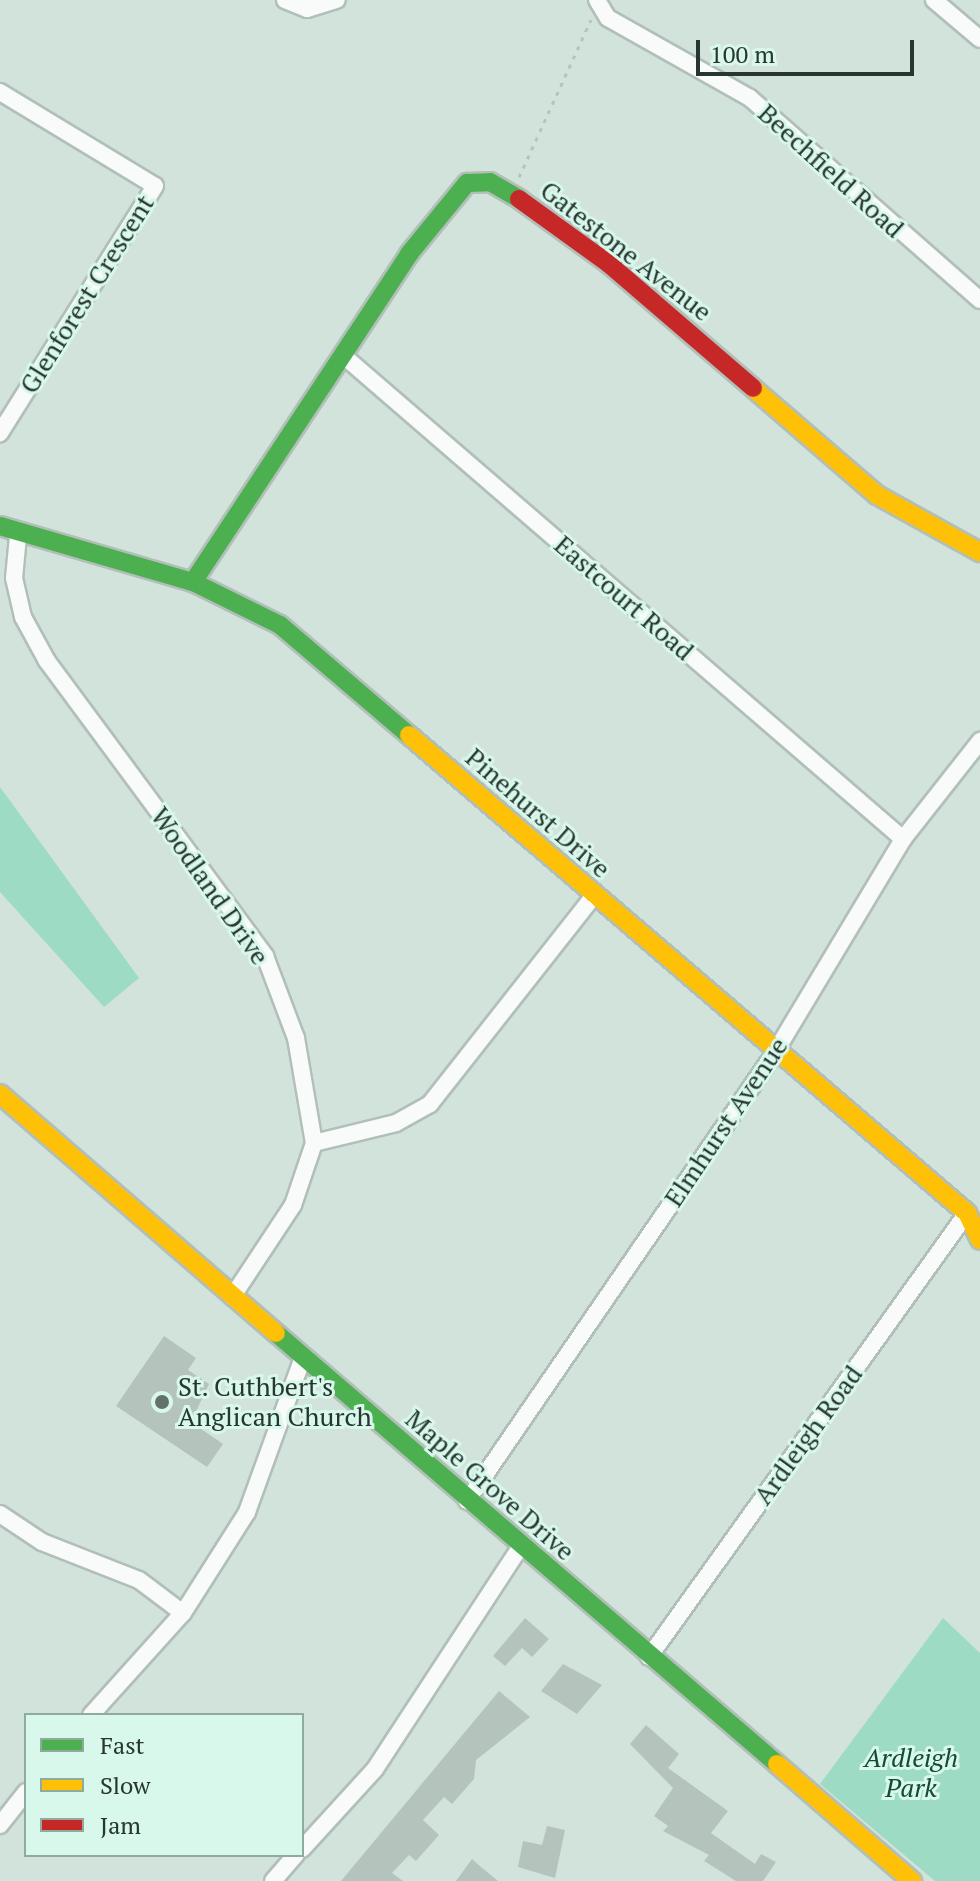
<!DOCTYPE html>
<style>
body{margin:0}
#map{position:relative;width:980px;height:1881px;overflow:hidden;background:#d2e3dc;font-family:"PT Serif",serif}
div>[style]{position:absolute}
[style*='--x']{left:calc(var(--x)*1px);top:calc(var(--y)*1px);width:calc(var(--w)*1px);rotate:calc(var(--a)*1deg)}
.green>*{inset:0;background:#9ddbc5}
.building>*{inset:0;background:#b5c3bd}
.path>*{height:3px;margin-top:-1.5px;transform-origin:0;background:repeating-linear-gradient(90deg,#bbc1be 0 4px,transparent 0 10px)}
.roads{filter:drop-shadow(2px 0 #b2bfb9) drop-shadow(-2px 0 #b2bfb9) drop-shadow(0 2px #b2bfb9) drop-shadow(0 -2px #b2bfb9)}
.street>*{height:16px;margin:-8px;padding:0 8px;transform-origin:8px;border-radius:8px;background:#f8fbfa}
.fast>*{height:18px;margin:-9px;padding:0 9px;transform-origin:9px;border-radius:9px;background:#4caf50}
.slow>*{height:18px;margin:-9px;padding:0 9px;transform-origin:9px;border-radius:9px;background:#ffc107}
.jam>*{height:18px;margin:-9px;padding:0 9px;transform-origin:9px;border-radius:9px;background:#c62828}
.dots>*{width:22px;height:22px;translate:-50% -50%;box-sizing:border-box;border:4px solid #d7f8ea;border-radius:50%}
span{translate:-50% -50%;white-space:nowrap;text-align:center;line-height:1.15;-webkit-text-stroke:6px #d7f8ea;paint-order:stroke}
.street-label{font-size:26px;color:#283530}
.poi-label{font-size:26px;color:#283530}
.left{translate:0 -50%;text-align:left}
.park-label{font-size:26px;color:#144a39;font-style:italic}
.legend{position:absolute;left:24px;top:1713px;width:280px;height:144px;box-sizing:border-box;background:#d7f8ea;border:2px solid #91aaa0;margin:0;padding:10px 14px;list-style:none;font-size:24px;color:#283530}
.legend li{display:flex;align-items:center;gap:16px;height:40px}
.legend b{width:40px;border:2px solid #91aaa0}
.scale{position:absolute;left:696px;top:40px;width:218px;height:36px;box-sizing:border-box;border:4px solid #283530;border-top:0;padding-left:10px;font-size:24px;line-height:28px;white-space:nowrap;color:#283530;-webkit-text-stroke:6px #d7f8ea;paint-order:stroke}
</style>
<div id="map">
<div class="green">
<div style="clip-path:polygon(0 787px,139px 978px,104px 1007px,0 892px)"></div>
<div style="clip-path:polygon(943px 1618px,980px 1653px,980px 1881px,935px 1881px,820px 1784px)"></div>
</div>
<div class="building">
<div style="clip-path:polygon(164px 1336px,196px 1358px,188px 1370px,209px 1384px,191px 1422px,223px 1444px,207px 1467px,116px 1406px)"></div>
<div style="clip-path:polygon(525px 1618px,549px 1639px,532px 1657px,522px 1648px,505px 1666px,493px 1656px)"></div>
<div style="clip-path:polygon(563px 1664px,602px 1685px,577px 1714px,541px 1691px)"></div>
<div style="clip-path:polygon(499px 1691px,530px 1717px,476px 1760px,474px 1779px,452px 1804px,444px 1797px,423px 1820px,439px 1835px,416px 1861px,409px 1855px,392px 1873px,403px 1881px,341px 1881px)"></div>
<div style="clip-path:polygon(646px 1725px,679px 1754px,668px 1768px,728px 1811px,711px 1833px,755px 1864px,761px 1854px,776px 1862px,763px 1881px,736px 1881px,704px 1861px,709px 1855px,663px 1831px,668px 1826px,654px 1816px,673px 1788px,630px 1744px)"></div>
<div style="clip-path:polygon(547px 1826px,565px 1830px,555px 1878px,518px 1867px,523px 1841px,542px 1845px)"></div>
<div style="clip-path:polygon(472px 1859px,481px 1867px,498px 1881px,456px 1881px)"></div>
</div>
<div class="path">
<div style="--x:519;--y:177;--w:173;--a:-65.4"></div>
</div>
<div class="roads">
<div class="street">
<div style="--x:285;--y:0;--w:24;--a:22"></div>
<div style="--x:307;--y:9;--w:31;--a:-17"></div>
<div style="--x:597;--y:0;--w:21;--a:59"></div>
<div style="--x:608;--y:18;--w:163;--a:29.4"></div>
<div style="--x:750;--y:98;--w:306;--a:41.3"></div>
<div style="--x:934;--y:0;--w:60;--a:40.3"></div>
<div style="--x:0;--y:92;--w:181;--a:31.2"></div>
<div style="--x:155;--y:186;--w:292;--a:122.1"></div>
<div style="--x:346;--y:358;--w:736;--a:40.81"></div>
<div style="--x:18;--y:536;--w:42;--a:95.4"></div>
<div style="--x:14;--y:578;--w:40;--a:77"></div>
<div style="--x:23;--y:617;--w:50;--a:61.4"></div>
<div style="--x:47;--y:661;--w:367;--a:53.5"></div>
<div style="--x:265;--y:956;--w:88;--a:69.3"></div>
<div style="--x:296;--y:1038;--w:107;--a:80.3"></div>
<div style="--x:314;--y:1143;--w:65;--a:108.7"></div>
<div style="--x:293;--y:1205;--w:110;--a:123.5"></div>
<div style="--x:314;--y:1143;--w:84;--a:-13.7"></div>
<div style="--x:396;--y:1123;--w:39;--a:-29"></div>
<div style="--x:430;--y:1104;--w:263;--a:-51.8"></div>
<div style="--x:467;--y:1501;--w:542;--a:-55.52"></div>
<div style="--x:774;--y:1054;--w:251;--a:-59"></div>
<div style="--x:903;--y:839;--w:125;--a:-51.8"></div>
<div style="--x:0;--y:1514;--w:50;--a:33.7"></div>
<div style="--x:42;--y:1542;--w:104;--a:21.4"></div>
<div style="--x:139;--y:1580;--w:55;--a:36.9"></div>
<div style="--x:649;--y:1657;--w:546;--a:-54.39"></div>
<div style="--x:91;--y:1715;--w:137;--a:-48"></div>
<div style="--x:183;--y:1613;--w:120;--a:-57.6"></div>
<div style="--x:247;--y:1512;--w:165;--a:-70.1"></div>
<div style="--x:0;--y:1825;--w:42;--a:-51.8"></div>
<div style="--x:302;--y:1849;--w:108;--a:-47.6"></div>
<div style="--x:375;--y:1769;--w:265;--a:-56.8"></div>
<div style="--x:273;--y:1881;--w:35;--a:-49"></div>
</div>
<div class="fast">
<div style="--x:0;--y:526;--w:201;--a:16.2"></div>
<div style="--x:193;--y:582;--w:97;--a:26.3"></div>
<div style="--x:280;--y:625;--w:170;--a:40.5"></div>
<div style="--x:193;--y:582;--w:393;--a:-56.6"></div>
<div style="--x:409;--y:254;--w:92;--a:-50.8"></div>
<div style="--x:467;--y:183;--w:23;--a:-2"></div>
<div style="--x:490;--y:182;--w:34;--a:30"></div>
<div style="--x:276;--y:1333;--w:661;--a:40.7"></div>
</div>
<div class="slow">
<div style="--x:753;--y:388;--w:164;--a:40.8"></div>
<div style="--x:877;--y:495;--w:118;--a:29"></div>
<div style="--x:409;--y:735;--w:735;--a:40.58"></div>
<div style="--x:967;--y:1213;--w:30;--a:64"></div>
<div style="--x:0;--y:1094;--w:365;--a:40.9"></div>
<div style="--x:777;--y:1764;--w:179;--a:40.9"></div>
</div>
<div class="jam">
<div style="--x:519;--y:199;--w:111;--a:35.8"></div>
<div style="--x:609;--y:264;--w:190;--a:40.7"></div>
</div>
</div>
<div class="dots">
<div style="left:162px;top:1402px;background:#64726c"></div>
</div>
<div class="street-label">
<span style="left:831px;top:171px;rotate:42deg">Beechfield Road</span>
<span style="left:626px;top:251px;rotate:38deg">Gatestone Avenue</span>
<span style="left:87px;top:294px;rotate:-58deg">Glenforest Crescent</span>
<span style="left:624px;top:598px;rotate:41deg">Eastcourt Road</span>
<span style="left:538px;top:813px;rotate:41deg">Pinehurst Drive</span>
<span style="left:210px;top:886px;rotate:55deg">Woodland Drive</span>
<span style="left:726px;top:1122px;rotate:-56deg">Elmhurst Avenue</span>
<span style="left:808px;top:1435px;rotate:-54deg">Ardleigh Road</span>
<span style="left:490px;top:1485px;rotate:41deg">Maple Grove Drive</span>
</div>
<div class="poi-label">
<span class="left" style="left:178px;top:1402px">St. Cuthbert's<br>Anglican Church</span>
</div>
<div class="park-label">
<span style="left:911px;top:1773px">Ardleigh<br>Park</span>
</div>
<ul class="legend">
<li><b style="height:10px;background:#4caf50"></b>Fast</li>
<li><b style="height:10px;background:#ffc107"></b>Slow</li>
<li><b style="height:10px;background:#c62828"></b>Jam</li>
</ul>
<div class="scale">100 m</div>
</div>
